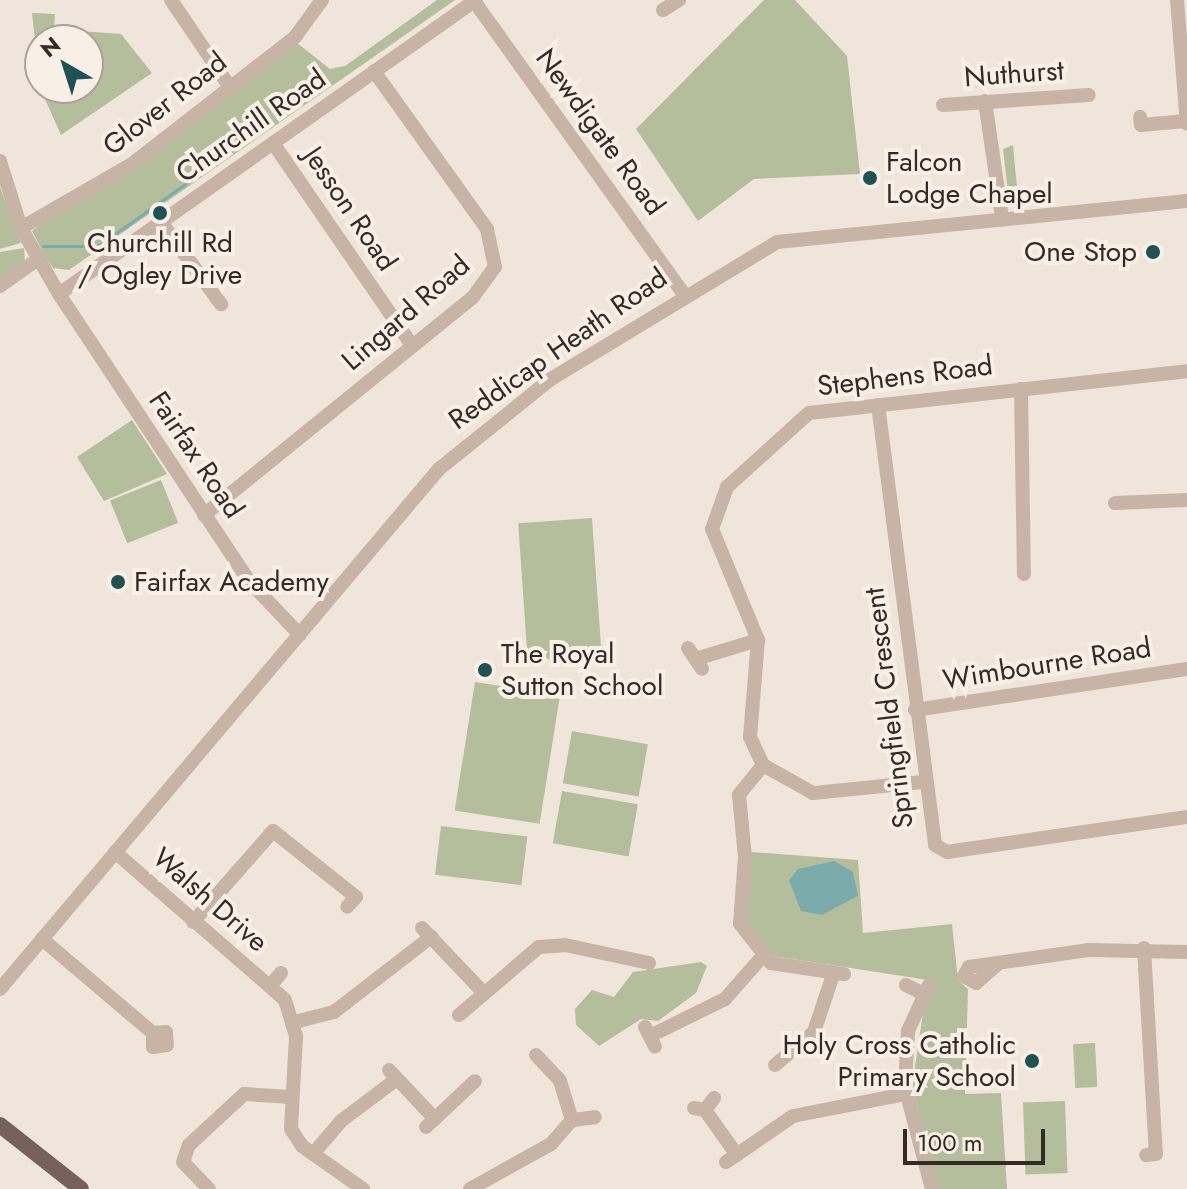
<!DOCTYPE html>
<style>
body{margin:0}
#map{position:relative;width:1187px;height:1189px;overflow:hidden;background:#f0e5db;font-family:Jost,sans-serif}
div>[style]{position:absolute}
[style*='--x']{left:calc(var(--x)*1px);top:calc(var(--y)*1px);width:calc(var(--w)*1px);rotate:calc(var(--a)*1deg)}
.green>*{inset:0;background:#b4be9c;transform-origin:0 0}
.water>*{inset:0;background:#7babaa}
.stream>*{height:3px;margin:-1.5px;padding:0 1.5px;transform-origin:1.5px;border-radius:1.5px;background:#7babaa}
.minor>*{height:14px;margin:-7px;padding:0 7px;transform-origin:7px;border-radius:7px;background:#c7b4a7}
.major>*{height:16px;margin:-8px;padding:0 8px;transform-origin:8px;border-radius:8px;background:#756159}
.dots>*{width:22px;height:22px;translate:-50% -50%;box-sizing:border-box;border:4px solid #f8efe7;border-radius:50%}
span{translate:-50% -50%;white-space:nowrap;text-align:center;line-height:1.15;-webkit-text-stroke:8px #f8efe7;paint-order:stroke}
.street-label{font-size:28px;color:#342b27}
.poi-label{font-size:28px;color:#342b27}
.left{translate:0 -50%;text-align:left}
.right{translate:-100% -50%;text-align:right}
.north{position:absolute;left:24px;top:24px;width:80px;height:80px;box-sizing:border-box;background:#f8efe7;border:2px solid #aaa19a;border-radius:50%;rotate:321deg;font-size:22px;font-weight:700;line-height:32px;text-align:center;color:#342b27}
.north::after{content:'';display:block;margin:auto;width:28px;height:36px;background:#205253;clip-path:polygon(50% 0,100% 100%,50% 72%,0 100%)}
.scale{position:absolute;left:903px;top:1129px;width:142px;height:36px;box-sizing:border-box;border:4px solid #342b27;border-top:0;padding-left:10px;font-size:24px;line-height:28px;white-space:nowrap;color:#342b27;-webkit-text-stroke:6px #f8efe7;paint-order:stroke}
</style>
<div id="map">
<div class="green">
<div style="clip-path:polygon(437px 0,455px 0,69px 270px,53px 268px,46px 258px,32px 231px,38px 226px,133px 169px,297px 43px,330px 69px,345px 66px)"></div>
<div style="clip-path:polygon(764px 0,795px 0,847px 56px,860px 174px,754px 179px,698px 221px,636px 129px)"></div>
<div style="clip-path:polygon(32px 13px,55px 14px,54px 29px,121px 34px,152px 73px,61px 135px,40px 88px,88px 88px,88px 40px,40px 40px,40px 86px)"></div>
<div style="clip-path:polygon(1013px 145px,1017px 188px,1018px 207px,1009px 200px,1003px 149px)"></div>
<div style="clip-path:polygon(0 187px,21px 243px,0 249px)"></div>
<div style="clip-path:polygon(24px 248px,25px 262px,0 280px,0 252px)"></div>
<div style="clip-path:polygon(132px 420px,167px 474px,104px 501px,77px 457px)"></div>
<div style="left:161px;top:480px;width:46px;height:55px;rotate:68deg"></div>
<div style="left:592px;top:518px;width:138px;height:74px;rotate:86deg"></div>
<div style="left:475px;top:682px;width:86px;height:130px;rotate:9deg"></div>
<div style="left:572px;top:731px;width:77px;height:53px;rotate:10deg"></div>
<div style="left:562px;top:791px;width:77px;height:53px;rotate:10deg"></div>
<div style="left:441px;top:826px;width:87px;height:49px;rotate:7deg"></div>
<div style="clip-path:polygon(751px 852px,858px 860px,863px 933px,952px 924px,958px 980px,968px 989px,965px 1094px,1001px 1093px,1007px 1189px,938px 1189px,912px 1086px,928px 980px,773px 956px,749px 930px,744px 911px)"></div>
<div style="clip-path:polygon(701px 962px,707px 966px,696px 993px,658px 1021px,641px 1019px,599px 1046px,576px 1025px,575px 1009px,592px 990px,614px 997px,633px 972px)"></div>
<div style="left:1095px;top:1043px;width:44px;height:22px;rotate:87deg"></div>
<div style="left:1065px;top:1101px;width:72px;height:42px;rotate:88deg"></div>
</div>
<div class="water">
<div style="clip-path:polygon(834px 861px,853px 872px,858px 896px,822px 915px,801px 911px,789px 880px,798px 869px)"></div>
</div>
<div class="stream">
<div style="--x:43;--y:246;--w:55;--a:0"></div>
<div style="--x:98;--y:246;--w:205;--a:-35.5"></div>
</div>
<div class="minor">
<div style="--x:171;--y:0;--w:105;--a:55.9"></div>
<div style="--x:1177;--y:0;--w:124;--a:85.4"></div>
<div style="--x:474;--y:1;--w:359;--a:54.4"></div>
<div style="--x:663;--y:10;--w:19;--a:-32"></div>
<div style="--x:985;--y:101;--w:117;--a:81.7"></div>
<div style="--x:943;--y:105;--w:146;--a:-3.9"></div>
<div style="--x:1140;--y:117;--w:8;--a:83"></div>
<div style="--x:1141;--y:125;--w:46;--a:-5"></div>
<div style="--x:273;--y:143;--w:245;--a:55.5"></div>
<div style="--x:0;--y:161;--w:70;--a:72.6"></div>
<div style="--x:21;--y:228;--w:76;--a:60.1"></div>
<div style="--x:59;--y:294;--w:344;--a:56.5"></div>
<div style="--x:249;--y:581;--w:74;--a:46.6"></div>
<div style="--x:161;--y:222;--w:102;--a:53.8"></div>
<div style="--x:21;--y:228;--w:128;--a:-30"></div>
<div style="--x:132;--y:164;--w:207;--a:-37.9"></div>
<div style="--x:295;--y:37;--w:46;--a:-53.9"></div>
<div style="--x:0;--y:286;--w:47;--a:-35.4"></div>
<div style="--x:59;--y:294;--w:510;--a:-35.19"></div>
<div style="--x:1021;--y:389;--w:185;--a:89.1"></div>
<div style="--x:878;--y:405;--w:444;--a:82.6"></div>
<div style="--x:935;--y:845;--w:14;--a:30"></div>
<div style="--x:947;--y:852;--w:243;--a:-8.3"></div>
<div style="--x:1115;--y:503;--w:72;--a:-2.4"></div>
<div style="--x:204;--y:515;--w:346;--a:-39"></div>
<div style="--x:473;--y:297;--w:37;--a:-54"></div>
<div style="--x:495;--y:267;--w:39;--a:-102"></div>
<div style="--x:487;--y:229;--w:194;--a:-125.6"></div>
<div style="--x:688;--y:648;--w:25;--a:56"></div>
<div style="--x:699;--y:658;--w:62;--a:-17"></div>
<div style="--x:915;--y:710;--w:275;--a:-8.6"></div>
<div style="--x:763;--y:765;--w:38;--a:129"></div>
<div style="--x:739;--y:795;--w:62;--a:84.5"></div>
<div style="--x:745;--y:857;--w:67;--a:94.3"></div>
<div style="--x:740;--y:924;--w:50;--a:51.5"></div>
<div style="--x:771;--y:963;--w:74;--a:8.6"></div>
<div style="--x:922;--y:782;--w:110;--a:174.2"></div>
<div style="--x:813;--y:793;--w:57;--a:-150.8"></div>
<div style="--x:763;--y:765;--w:31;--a:-115"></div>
<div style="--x:750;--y:737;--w:97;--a:-85.3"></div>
<div style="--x:758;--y:640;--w:120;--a:-112.5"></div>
<div style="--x:712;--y:529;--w:45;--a:-70.3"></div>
<div style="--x:727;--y:487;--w:110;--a:-42.1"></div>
<div style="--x:809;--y:413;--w:380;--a:-6.3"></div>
<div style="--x:115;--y:852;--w:225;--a:41"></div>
<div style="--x:285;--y:1000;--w:38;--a:73"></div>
<div style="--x:296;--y:1036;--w:93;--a:93.1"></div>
<div style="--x:291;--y:1129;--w:20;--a:57"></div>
<div style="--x:302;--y:1146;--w:75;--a:35.2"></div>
<div style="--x:193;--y:922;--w:121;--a:-48.7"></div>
<div style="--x:273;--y:831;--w:106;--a:38.5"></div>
<div style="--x:356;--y:897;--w:13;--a:132"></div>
<div style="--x:422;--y:928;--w:88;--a:46.4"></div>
<div style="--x:42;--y:939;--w:145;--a:40.3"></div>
<div style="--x:153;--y:1033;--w:13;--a:-4"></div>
<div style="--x:166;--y:1032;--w:13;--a:86"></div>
<div style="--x:167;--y:1045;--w:14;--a:172"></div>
<div style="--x:153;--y:1047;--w:14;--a:-90"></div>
<div style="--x:1144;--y:948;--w:206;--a:86.7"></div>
<div style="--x:1156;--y:1154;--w:10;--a:174"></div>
<div style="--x:999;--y:963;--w:30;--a:139"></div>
<div style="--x:976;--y:983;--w:14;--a:-150"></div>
<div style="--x:964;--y:976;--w:10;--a:-61"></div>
<div style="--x:969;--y:967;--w:120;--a:-8.1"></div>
<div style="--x:1088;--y:950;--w:99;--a:1.2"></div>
<div style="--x:906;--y:985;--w:20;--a:27"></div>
<div style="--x:929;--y:985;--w:51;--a:114.5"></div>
<div style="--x:908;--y:1031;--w:56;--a:93.1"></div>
<div style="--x:905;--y:1087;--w:106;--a:75.2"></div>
<div style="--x:270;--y:986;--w:17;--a:-50"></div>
<div style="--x:0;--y:989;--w:681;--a:-49.83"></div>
<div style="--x:439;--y:469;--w:144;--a:-38.8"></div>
<div style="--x:551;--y:379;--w:264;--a:-31.2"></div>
<div style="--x:777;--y:242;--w:412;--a:-5.7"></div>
<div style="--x:459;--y:1015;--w:105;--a:-40.4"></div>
<div style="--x:539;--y:947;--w:26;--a:-4"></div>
<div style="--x:565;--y:945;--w:86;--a:12.1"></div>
<div style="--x:295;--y:1022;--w:40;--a:-14.4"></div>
<div style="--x:334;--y:1012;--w:123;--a:-37.7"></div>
<div style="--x:645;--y:1027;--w:22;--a:63"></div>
<div style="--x:654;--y:1034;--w:79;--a:-26.2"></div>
<div style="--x:725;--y:999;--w:55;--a:-48.7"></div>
<div style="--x:536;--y:1055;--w:35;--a:47"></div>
<div style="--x:560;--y:1081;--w:41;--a:72.9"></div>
<div style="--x:775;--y:1065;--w:51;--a:-40.2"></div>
<div style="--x:814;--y:1032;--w:60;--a:-71.6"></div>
<div style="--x:389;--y:1070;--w:67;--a:46.8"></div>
<div style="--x:694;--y:1108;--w:11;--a:10"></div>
<div style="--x:705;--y:1110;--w:15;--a:-53"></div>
<div style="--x:705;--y:1110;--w:55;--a:54.6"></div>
<div style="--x:426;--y:1127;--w:67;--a:-43.2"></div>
<div style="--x:313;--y:1154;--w:43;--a:-49.7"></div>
<div style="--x:341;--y:1121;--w:70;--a:-36.9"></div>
<div style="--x:726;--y:1162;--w:81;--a:-34.5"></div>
<div style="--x:793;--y:1116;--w:114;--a:-11.1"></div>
<div style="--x:209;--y:1189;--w:37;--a:-134"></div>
<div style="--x:183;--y:1162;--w:18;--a:-71"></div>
<div style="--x:189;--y:1145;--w:75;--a:-42.8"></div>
<div style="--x:244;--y:1094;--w:47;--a:3.7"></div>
<div style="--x:470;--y:1189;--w:93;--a:-29.1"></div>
<div style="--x:551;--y:1144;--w:32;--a:-49"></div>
<div style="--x:572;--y:1120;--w:23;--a:-7"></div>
</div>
<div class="major">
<div style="--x:0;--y:1125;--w:103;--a:38.3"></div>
</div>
<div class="dots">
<div style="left:870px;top:178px;background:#205253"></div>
<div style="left:160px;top:213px;background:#205253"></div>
<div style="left:1153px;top:252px;background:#205253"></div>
<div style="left:118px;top:582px;background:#205253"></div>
<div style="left:485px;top:670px;background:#205253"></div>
<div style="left:1032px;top:1061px;background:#205253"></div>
</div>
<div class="street-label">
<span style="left:1014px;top:74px;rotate:-4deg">Nuthurst</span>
<span style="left:165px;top:104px;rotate:-38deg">Glover Road</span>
<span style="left:251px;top:126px;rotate:-35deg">Churchill Road</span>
<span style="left:600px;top:132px;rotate:54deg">Newdigate Road</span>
<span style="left:350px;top:209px;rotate:56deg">Jesson Road</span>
<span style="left:406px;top:313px;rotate:-41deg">Lingard Road</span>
<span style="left:558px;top:349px;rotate:-35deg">Reddicap Heath Road</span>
<span style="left:905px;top:376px;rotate:-7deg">Stephens Road</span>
<span style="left:196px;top:455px;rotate:56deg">Fairfax Road</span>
<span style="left:1047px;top:664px;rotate:-9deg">Wimbourne Road</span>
<span style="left:889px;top:708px;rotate:-97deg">Springfield Crescent</span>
<span style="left:210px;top:900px;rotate:41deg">Walsh Drive</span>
</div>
<div class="poi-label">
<span class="left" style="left:886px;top:178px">Falcon<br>Lodge Chapel</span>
<span style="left:160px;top:259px">Churchill Rd<br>/ Ogley Drive</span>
<span class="right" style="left:1137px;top:252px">One Stop</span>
<span class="left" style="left:134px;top:582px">Fairfax Academy</span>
<span class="left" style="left:501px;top:670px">The Royal<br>Sutton School</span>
<span class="right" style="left:1016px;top:1061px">Holy Cross Catholic<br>Primary School</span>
</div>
<div class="north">N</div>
<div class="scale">100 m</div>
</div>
